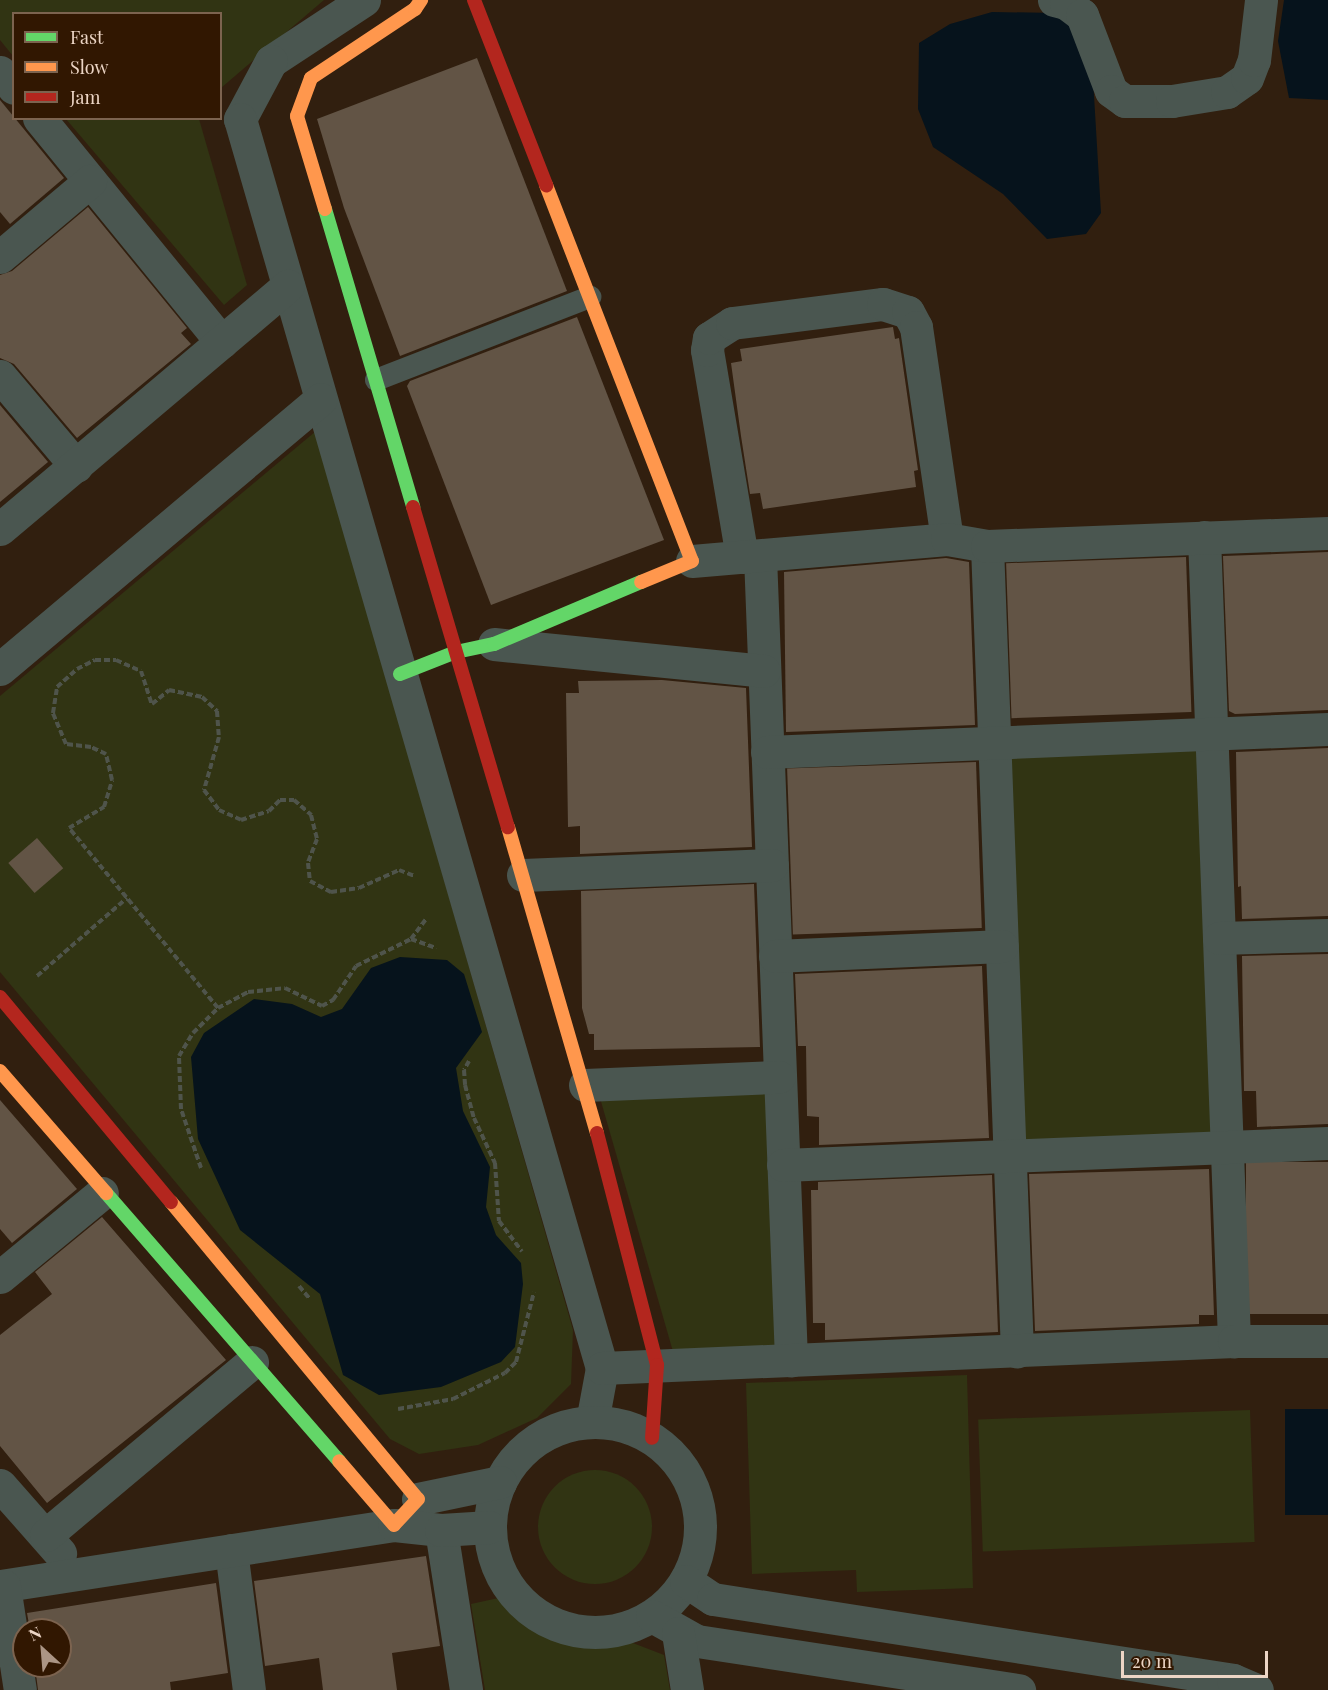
<!DOCTYPE html>
<style>
body{margin:0}
#map{position:relative;width:1328px;height:1690px;overflow:hidden;background:#311f0f;font-family:"Playfair Display",serif}
div>[style]{position:absolute}
[style*='--x']{left:calc(var(--x)*1px);top:calc(var(--y)*1px);width:calc(var(--w)*1px);rotate:calc(var(--a)*1deg)}
.green>*{inset:0;background:#313413;transform-origin:0 0}
.round{border-radius:50%}
.water>*{inset:0;background:#06131c;transform-origin:0 0}
.building>*{inset:0;background:#625445;transform-origin:0 0}
.path>*{height:4px;margin-top:-2px;transform-origin:0;background:repeating-linear-gradient(90deg,#4f544b 0 6px,transparent 0 9px)}
.lane>*{height:22px;margin:-11px;padding:0 11px;transform-origin:11px;border-radius:11px;background:#4a5650}
.street>*{height:33px;margin:-16.5px;padding:0 16.5px;transform-origin:16.5px;border-radius:16.5px;background:#4a5650}
.street>.ring{margin:-16.5px;padding:0;box-sizing:content-box;background:none;border:33px solid #4a5650;border-radius:50%}
.fast>*{height:14px;margin:-7px;padding:0 7px;transform-origin:7px;border-radius:7px;background:#63d668}
.slow>*{height:14px;margin:-7px;padding:0 7px;transform-origin:7px;border-radius:7px;background:#ff974d}
.jam>*{height:14px;margin:-7px;padding:0 7px;transform-origin:7px;border-radius:7px;background:#b3261e}
span{translate:-50% -50%;white-space:nowrap;text-align:center;line-height:1.15;-webkit-text-stroke:6px #311701;paint-order:stroke}
.legend{position:absolute;left:12px;top:12px;width:210px;height:108px;box-sizing:border-box;background:#311701;border:2px solid #7c634f;margin:0;padding:8px 10px;list-style:none;font-size:18px;color:#ecd5c5}
.legend li{display:flex;align-items:center;gap:12px;height:30px}
.legend b{width:30px;border:2px solid #7c634f}
.north{position:absolute;left:12px;top:1618px;width:60px;height:60px;box-sizing:border-box;background:#311701;border:2px solid #7c634f;border-radius:50%;rotate:334deg;font-size:16px;font-weight:700;line-height:24px;text-align:center;color:#ecd5c5}
.north::after{content:'';display:block;margin:auto;width:21px;height:27px;background:#ab9585;clip-path:polygon(50% 0,100% 100%,50% 72%,0 100%)}
.scale{position:absolute;left:1121px;top:1651px;width:147px;height:27px;box-sizing:border-box;border:3px solid #ecd5c5;border-top:0;padding-left:8px;font-size:18px;line-height:21px;white-space:nowrap;color:#ecd5c5;-webkit-text-stroke:4px #311701;paint-order:stroke}
</style>
<div id="map">
<div class="green">
<div style="clip-path:polygon(0 0,324px 0,221px 88px,220px 14px,14px 14px,13px 56px,0 40px)"></div>
<div style="clip-path:polygon(66px 119px,199px 119px,247px 285px,224px 305px)"></div>
<div style="clip-path:polygon(316px 431px,573px 1330px,571px 1384px,537px 1418px,478px 1445px,419px 1454px,390px 1439px,0 972px,0 696px)"></div>
<div style="left:1203px;top:745px;width:390px;height:201px;rotate:88deg"></div>
<div style="clip-path:polygon(772px 1091px,782px 1351px,674px 1355px,600px 1098px)"></div>
<div style="clip-path:polygon(967px 1375px,973px 1588px,857px 1592px,856px 1570px,752px 1574px,746px 1383px)"></div>
<div style="left:1250px;top:1410px;width:132px;height:272px;rotate:88deg"></div>
<div class="round" style="left:538px;top:1470px;width:114px;height:114px"></div>
<div style="clip-path:polygon(503px 1597px,540px 1626px,577px 1639px,625px 1640px,664px 1655px,670px 1690px,485px 1690px,471px 1604px)"></div>
</div>
<div class="water">
<div style="clip-path:polygon(1284px 0,1328px 0,1328px 100px,1289px 98px,1278px 41px)"></div>
<div style="clip-path:polygon(992px 12px,1057px 13px,1075px 24px,1092px 62px,1101px 213px,1086px 234px,1047px 239px,1003px 194px,933px 147px,918px 109px,919px 43px,950px 24px)"></div>
<div style="clip-path:polygon(400px 957px,447px 960px,464px 974px,482px 1032px,456px 1068px,463px 1111px,490px 1167px,486px 1207px,496px 1235px,521px 1263px,523px 1284px,515px 1347px,501px 1362px,441px 1387px,379px 1395px,343px 1375px,320px 1294px,240px 1230px,198px 1139px,191px 1057px,204px 1033px,254px 999px,292px 1004px,321px 1017px,342px 1009px,371px 968px)"></div>
<div style="left:1328px;top:1409px;width:106px;height:43px;rotate:90deg"></div>
</div>
<div class="building">
<div style="clip-path:polygon(477px 58px,567px 291px,400px 356px,344px 208px,317px 119px)"></div>
<div style="clip-path:polygon(0 100px,64px 178px,10px 224px,0 212px)"></div>
<div style="clip-path:polygon(88px 207px,187px 328px,181px 333px,191px 344px,77px 438px,14px 364px,0 358px,0 275px,12px 271px)"></div>
<div style="clip-path:polygon(577px 317px,664px 540px,491px 605px,407px 386px,410px 381px)"></div>
<div style="clip-path:polygon(893px 327px,895px 339px,899px 338px,918px 470px,914px 471px,916px 487px,763px 509px,760px 493px,750px 494px,741px 436px,731px 363px,742px 361px,740px 349px)"></div>
<div style="clip-path:polygon(0 405px,48px 462px,0 502px)"></div>
<div style="clip-path:polygon(1328px 552px,1328px 710px,1235px 714px,1229px 711px,1223px 556px)"></div>
<div style="left:1186px;top:557px;width:155px;height:180px;rotate:88deg"></div>
<div style="clip-path:polygon(946px 558px,969px 562px,975px 725px,786px 732px,784px 572px)"></div>
<div style="clip-path:polygon(662px 680px,746px 688px,752px 847px,580px 854px,580px 826px,568px 827px,566px 693px,579px 693px,578px 681px)"></div>
<div style="clip-path:polygon(1328px 748px,1328px 916px,1242px 919px,1241px 886px,1238px 887px,1236px 752px)"></div>
<div style="left:976px;top:762px;width:166px;height:189px;rotate:88deg"></div>
<div style="left:37px;top:838px;width:40px;height:38px;rotate:49deg"></div>
<div style="clip-path:polygon(754px 884px,760px 1047px,594px 1050px,594px 1034px,589px 1034px,582px 1008px,581px 891px)"></div>
<div style="clip-path:polygon(1328px 954px,1328px 1124px,1257px 1127px,1256px 1091px,1244px 1091px,1242px 956px)"></div>
<div style="clip-path:polygon(982px 966px,989px 1138px,819px 1145px,819px 1117px,807px 1116px,806px 1046px,798px 1046px,795px 974px)"></div>
<div style="clip-path:polygon(0 1100px,77px 1189px,12px 1243px,0 1229px)"></div>
<div style="left:1328px;top:1162px;width:152px;height:82px;rotate:90deg"></div>
<div style="clip-path:polygon(1209px 1169px,1214px 1315px,1199px 1315px,1199px 1324px,1035px 1331px,1029px 1174px)"></div>
<div style="clip-path:polygon(992px 1175px,998px 1332px,825px 1340px,825px 1323px,813px 1323px,811px 1190px,818px 1190px,818px 1182px)"></div>
<div style="clip-path:polygon(102px 1217px,226px 1360px,47px 1503px,0 1446px,0 1335px,52px 1294px,35px 1272px)"></div>
<div style="clip-path:polygon(426px 1556px,440px 1646px,392px 1653px,397px 1690px,323px 1690px,319px 1658px,265px 1666px,254px 1581px)"></div>
<div style="clip-path:polygon(216px 1583px,228px 1673px,170px 1682px,171px 1690px,38px 1690px,35px 1666px,60px 1666px,60px 1630px,30px 1630px,27px 1613px)"></div>
</div>
<div class="path">
<div style="--x:411;--y:939;--w:27;--a:20"></div>
<div style="--x:37;--y:976;--w:119;--a:-40.9"></div>
<div style="--x:218;--y:1008;--w:234;--a:-129.6"></div>
<div style="--x:69;--y:828;--w:41;--a:-31"></div>
<div style="--x:104;--y:807;--w:28;--a:-73"></div>
<div style="--x:112;--y:780;--w:27;--a:-103"></div>
<div style="--x:106;--y:754;--w:17;--a:-155"></div>
<div style="--x:91;--y:747;--w:25;--a:-173"></div>
<div style="--x:66;--y:744;--w:34;--a:-113"></div>
<div style="--x:53;--y:713;--w:26;--a:-81"></div>
<div style="--x:57;--y:687;--w:27;--a:-42"></div>
<div style="--x:77;--y:669;--w:20;--a:-27"></div>
<div style="--x:95;--y:660;--w:21;--a:0"></div>
<div style="--x:116;--y:660;--w:27;--a:24"></div>
<div style="--x:141;--y:671;--w:35;--a:72"></div>
<div style="--x:152;--y:704;--w:22;--a:-39"></div>
<div style="--x:169;--y:690;--w:34;--a:12"></div>
<div style="--x:202;--y:697;--w:21;--a:43"></div>
<div style="--x:217;--y:711;--w:26;--a:86"></div>
<div style="--x:219;--y:737;--w:55;--a:105.8"></div>
<div style="--x:204;--y:790;--w:25;--a:53"></div>
<div style="--x:219;--y:810;--w:24;--a:24"></div>
<div style="--x:241;--y:820;--w:29;--a:-18"></div>
<div style="--x:269;--y:811;--w:16;--a:-45"></div>
<div style="--x:280;--y:800;--w:14;--a:0"></div>
<div style="--x:294;--y:800;--w:23;--a:41"></div>
<div style="--x:311;--y:815;--w:25;--a:76"></div>
<div style="--x:317;--y:839;--w:26;--a:111"></div>
<div style="--x:308;--y:863;--w:18;--a:84"></div>
<div style="--x:310;--y:881;--w:24;--a:28"></div>
<div style="--x:331;--y:892;--w:28;--a:-8"></div>
<div style="--x:359;--y:888;--w:44;--a:-24.2"></div>
<div style="--x:399;--y:870;--w:17;--a:21"></div>
<div style="--x:469;--y:1061;--w:10;--a:119"></div>
<div style="--x:464;--y:1070;--w:15;--a:86"></div>
<div style="--x:465;--y:1085;--w:34;--a:75"></div>
<div style="--x:474;--y:1118;--w:50;--a:65"></div>
<div style="--x:495;--y:1163;--w:58;--a:86.1"></div>
<div style="--x:499;--y:1221;--w:38;--a:53"></div>
<div style="--x:201;--y:1168;--w:62;--a:-108.7"></div>
<div style="--x:181;--y:1109;--w:53;--a:-92.2"></div>
<div style="--x:179;--y:1056;--w:27;--a:-59"></div>
<div style="--x:193;--y:1033;--w:35;--a:-45"></div>
<div style="--x:218;--y:1008;--w:34;--a:-28"></div>
<div style="--x:248;--y:992;--w:37;--a:-6"></div>
<div style="--x:285;--y:988;--w:41;--a:25.9"></div>
<div style="--x:322;--y:1006;--w:13;--a:-29"></div>
<div style="--x:333;--y:1000;--w:41;--a:-55.9"></div>
<div style="--x:356;--y:966;--w:61;--a:-26.1"></div>
<div style="--x:411;--y:939;--w:25;--a:-53"></div>
<div style="--x:299;--y:1286;--w:16;--a:50"></div>
<div style="--x:398;--y:1409;--w:56;--a:-10.3"></div>
<div style="--x:453;--y:1399;--w:58;--a:-26.6"></div>
<div style="--x:505;--y:1373;--w:16;--a:-45"></div>
<div style="--x:516;--y:1362;--w:72;--a:-75.6"></div>
</div>
<div class="lane">
<div style="--x:376;--y:380;--w:230;--a:-21.2"></div>
</div>
<div class="street">
<div style="--x:364;--y:0;--w:111;--a:146.7"></div>
<div style="--x:271;--y:61;--w:66;--a:118.1"></div>
<div style="--x:240;--y:119;--w:1300;--a:73.84"></div>
<div style="--x:602;--y:1368;--w:55;--a:100.5"></div>
<div style="--x:1054;--y:0;--w:12;--a:14"></div>
<div style="--x:1066;--y:3;--w:20;--a:37"></div>
<div style="--x:1082;--y:15;--w:81;--a:69.1"></div>
<div style="--x:1111;--y:91;--w:17;--a:36"></div>
<div style="--x:1125;--y:101;--w:47;--a:0"></div>
<div style="--x:1172;--y:101;--w:56;--a:-9.3"></div>
<div style="--x:1227;--y:92;--w:24;--a:-35"></div>
<div style="--x:1247;--y:78;--w:19;--a:-69"></div>
<div style="--x:1254;--y:60;--w:60;--a:-83.3"></div>
<div style="--x:0;--y:72;--w:21;--a:49"></div>
<div style="--x:39;--y:118;--w:289;--a:50.8"></div>
<div style="--x:0;--y:257;--w:118;--a:-40.2"></div>
<div style="--x:0;--y:376;--w:118;--a:49.8"></div>
<div style="--x:0;--y:529;--w:377;--a:-40.2"></div>
<div style="--x:1204;--y:537;--w:805;--a:87.86"></div>
<div style="--x:987;--y:546;--w:806;--a:87.87"></div>
<div style="--x:760;--y:556;--w:805;--a:87.79"></div>
<div style="--x:742;--y:557;--w:210;--a:-99.6"></div>
<div style="--x:707;--y:350;--w:12;--a:-81"></div>
<div style="--x:709;--y:338;--w:27;--a:-33"></div>
<div style="--x:732;--y:323;--w:152;--a:-7.2"></div>
<div style="--x:883;--y:304;--w:26;--a:18"></div>
<div style="--x:908;--y:312;--w:17;--a:62"></div>
<div style="--x:916;--y:327;--w:214;--a:81.7"></div>
<div style="--x:692;--y:561;--w:256;--a:-4.9"></div>
<div style="--x:947;--y:539;--w:41;--a:9.9"></div>
<div style="--x:987;--y:546;--w:341;--a:-2.2"></div>
<div style="--x:494;--y:644;--w:271;--a:5.7"></div>
<div style="--x:0;--y:669;--w:419;--a:-40.1"></div>
<div style="--x:767;--y:752;--w:561;--a:-2.35"></div>
<div style="--x:523;--y:875;--w:249;--a:-2.3"></div>
<div style="--x:1219;--y:938;--w:109;--a:-1.6"></div>
<div style="--x:775;--y:956;--w:227;--a:-2.5"></div>
<div style="--x:585;--y:1085;--w:194;--a:-2.4"></div>
<div style="--x:783;--y:1165;--w:545;--a:-2.31"></div>
<div style="--x:0;--y:1277;--w:132;--a:-39.5"></div>
<div style="--x:602;--y:1368;--w:633;--a:-2.45"></div>
<div style="--x:1234;--y:1341;--w:94;--a:0"></div>
<div class="ring" style="left:490px;top:1422px;width:177px;height:177px"></div>
<div style="--x:0;--y:1485;--w:91;--a:48.6"></div>
<div style="--x:418;--y:1499;--w:84;--a:-11.7"></div>
<div style="--x:441;--y:1530;--w:162;--a:81.1"></div>
<div style="--x:46;--y:1535;--w:269;--a:-40"></div>
<div style="--x:231;--y:1550;--w:141;--a:82.7"></div>
<div style="--x:686;--y:1581;--w:32;--a:34"></div>
<div style="--x:713;--y:1599;--w:526;--a:8.85"></div>
<div style="--x:1233;--y:1680;--w:26;--a:23"></div>
<div style="--x:0;--y:1586;--w:399;--a:-8.8"></div>
<div style="--x:394;--y:1525;--w:47;--a:6.1"></div>
<div style="--x:441;--y:1530;--w:48;--a:-3.6"></div>
<div style="--x:4;--y:1586;--w:105;--a:81.3"></div>
<div style="--x:652;--y:1616;--w:51;--a:29.1"></div>
<div style="--x:697;--y:1641;--w:326;--a:8.7"></div>
<div style="--x:678;--y:1633;--w:58;--a:81"></div>
</div>
<div class="fast">
<div style="--x:325;--y:209;--w:311;--a:73.5"></div>
<div style="--x:400;--y:674;--w:60;--a:-21.4"></div>
<div style="--x:456;--y:652;--w:39;--a:-12"></div>
<div style="--x:494;--y:644;--w:160;--a:-22.9"></div>
<div style="--x:106;--y:1193;--w:355;--a:49"></div>
</div>
<div class="slow">
<div style="--x:546;--y:185;--w:403;--a:68.8"></div>
<div style="--x:692;--y:561;--w:55;--a:157.6"></div>
<div style="--x:325;--y:209;--w:97;--a:-106.8"></div>
<div style="--x:297;--y:116;--w:40;--a:-69.8"></div>
<div style="--x:311;--y:78;--w:125;--a:-33.6"></div>
<div style="--x:415;--y:9;--w:11;--a:-56"></div>
<div style="--x:508;--y:827;--w:319;--a:73.8"></div>
<div style="--x:0;--y:1071;--w:162;--a:49"></div>
<div style="--x:171;--y:1202;--w:386;--a:50.3"></div>
<div style="--x:418;--y:1499;--w:35;--a:133"></div>
<div style="--x:394;--y:1525;--w:84;--a:-130.7"></div>
</div>
<div class="jam">
<div style="--x:474;--y:0;--w:199;--a:68.7"></div>
<div style="--x:413;--y:507;--w:334;--a:73.5"></div>
<div style="--x:0;--y:997;--w:267;--a:50.2"></div>
<div style="--x:597;--y:1133;--w:240;--a:75.5"></div>
<div style="--x:657;--y:1365;--w:73;--a:93.9"></div>
</div>
<ul class="legend">
<li><b style="height:8px;background:#63d668"></b>Fast</li>
<li><b style="height:8px;background:#ff974d"></b>Slow</li>
<li><b style="height:8px;background:#b3261e"></b>Jam</li>
</ul>
<div class="north">N</div>
<div class="scale">20 m</div>
</div>
